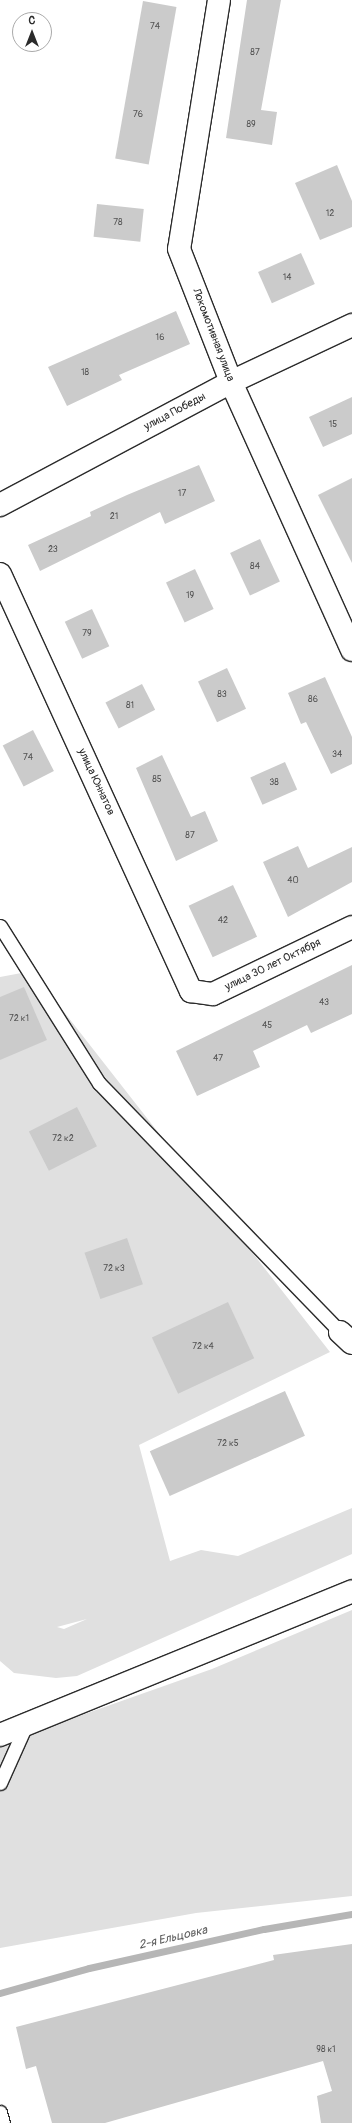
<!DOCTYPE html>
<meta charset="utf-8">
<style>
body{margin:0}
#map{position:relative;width:352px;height:2123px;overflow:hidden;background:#fff;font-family:Pangolin,sans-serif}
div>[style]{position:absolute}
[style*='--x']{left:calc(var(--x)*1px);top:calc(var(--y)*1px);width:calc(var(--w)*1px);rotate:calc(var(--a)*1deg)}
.green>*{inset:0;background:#e0e0e0}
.stream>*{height:7px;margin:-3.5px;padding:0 3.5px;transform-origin:3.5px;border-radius:3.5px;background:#b6b6b6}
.building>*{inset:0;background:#cbcbcb;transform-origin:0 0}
.roads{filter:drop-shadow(1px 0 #2b2b2b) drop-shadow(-1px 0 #2b2b2b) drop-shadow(0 1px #2b2b2b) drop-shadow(0 -1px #2b2b2b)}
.lane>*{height:13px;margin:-6.5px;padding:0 6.5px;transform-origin:6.5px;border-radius:6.5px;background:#fff}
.street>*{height:22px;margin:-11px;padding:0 11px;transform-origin:11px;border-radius:11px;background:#fff}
span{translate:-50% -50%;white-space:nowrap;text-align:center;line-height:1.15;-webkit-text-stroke:4px #fff;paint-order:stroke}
.number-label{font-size:9px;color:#535353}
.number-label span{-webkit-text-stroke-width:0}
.street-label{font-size:11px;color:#2b2b2b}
.water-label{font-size:12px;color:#5c5c5c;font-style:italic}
.north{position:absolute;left:12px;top:12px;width:40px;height:40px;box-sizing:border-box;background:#fff;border:1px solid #aaa;border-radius:50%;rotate:0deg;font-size:11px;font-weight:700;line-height:16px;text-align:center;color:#2b2b2b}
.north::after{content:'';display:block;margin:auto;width:14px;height:18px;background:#2b2b2b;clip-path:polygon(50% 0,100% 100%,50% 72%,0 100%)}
</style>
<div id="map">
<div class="green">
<div style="clip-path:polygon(evenodd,32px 971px,330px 1352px,139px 1445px,170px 1561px,201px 1550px,238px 1556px,352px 1508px,352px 1554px,77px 1676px,56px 1678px,14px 1673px,0 1661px,0 977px,32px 971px,87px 1619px,64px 1629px,57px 1627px,87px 1619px)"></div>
<div style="clip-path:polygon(352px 1610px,352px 1896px,196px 1913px,0 1948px,0 1744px,212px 1669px)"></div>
</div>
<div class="stream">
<div style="--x:0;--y:1993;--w:92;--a:-15.7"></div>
<div style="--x:89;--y:1968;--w:179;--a:-12.6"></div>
<div style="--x:264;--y:1929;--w:89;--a:-9.7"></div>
</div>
<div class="building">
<div style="clip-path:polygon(247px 0,281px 0,261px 110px,277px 112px,272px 145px,226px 138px)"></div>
<div style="left:143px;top:1px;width:34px;height:160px;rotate:10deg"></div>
<div style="clip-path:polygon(337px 165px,352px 201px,352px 227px,320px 240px,295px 183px)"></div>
<div style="left:97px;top:204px;width:47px;height:33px;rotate:6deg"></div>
<div style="left:301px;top:253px;width:34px;height:47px;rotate:66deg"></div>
<div style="clip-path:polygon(176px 311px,190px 344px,119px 375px,122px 380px,67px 406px,48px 367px)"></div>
<div style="clip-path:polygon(352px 397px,352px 434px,323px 447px,309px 417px)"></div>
<div style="clip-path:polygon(199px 465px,215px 501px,165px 524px,160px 512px,40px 571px,28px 545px,91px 516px,90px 512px,127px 495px)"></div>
<div style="clip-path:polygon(352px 478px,352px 563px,318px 495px)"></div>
<div style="left:260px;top:539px;width:47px;height:33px;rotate:65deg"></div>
<div style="left:195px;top:569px;width:44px;height:32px;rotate:65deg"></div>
<div style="left:92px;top:609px;width:41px;height:30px;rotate:65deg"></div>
<div style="left:227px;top:668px;width:45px;height:32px;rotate:65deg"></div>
<div style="clip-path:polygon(325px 677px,352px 737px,352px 764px,331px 774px,306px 722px,301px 724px,288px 693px)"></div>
<div style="left:142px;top:684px;width:29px;height:41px;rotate:63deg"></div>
<div style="left:33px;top:730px;width:46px;height:34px;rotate:63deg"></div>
<div style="clip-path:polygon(162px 755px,191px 817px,205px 811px,218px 841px,176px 861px,136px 768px)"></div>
<div style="left:285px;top:762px;width:30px;height:38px;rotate:66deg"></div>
<div style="clip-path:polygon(298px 846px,308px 868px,352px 847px,352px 882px,288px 917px,263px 862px)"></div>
<div style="left:233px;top:885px;width:57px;height:49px;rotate:65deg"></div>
<div style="clip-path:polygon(352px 965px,352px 1014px,311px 1033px,307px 1025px,253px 1051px,260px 1067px,197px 1096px,176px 1051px)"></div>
<div style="clip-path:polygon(24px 987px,47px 1040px,0 1060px,0 997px)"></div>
<div style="left:77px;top:1107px;width:44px;height:54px;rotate:63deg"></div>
<div style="left:127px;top:1238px;width:49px;height:45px;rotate:71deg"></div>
<div style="left:228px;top:1302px;width:62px;height:84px;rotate:65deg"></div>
<div style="left:285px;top:1391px;width:49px;height:148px;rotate:66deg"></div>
<div style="clip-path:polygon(352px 1944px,352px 2123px,321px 2123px,317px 2096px,332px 2091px,323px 2061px,105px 2123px,52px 2123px,36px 2066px,26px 2069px,16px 2027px,274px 1960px,273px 1955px)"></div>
</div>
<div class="roads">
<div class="lane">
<div style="--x:0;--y:926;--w:186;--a:57.8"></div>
<div style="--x:99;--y:1083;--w:347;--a:45.9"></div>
<div style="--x:0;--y:1783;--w:61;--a:-65.9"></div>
<div style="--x:0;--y:2112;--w:11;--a:75"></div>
</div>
<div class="street">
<div style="--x:219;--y:0;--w:252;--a:99.1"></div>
<div style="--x:179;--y:249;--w:143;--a:68.6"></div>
<div style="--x:231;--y:382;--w:294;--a:65.7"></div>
<div style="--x:0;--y:505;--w:262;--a:-28"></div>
<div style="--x:231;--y:382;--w:134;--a:-25.2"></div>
<div style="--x:0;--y:574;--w:459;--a:65.4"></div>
<div style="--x:191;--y:991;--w:22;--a:8"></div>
<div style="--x:213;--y:994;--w:154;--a:-25.7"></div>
<div style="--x:340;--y:1332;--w:16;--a:43"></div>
<div style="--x:0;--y:1735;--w:380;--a:-22.2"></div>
</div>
</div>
<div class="number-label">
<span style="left:155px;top:27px">74</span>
<span style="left:255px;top:53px">87</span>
<span style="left:138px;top:115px">76</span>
<span style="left:251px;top:125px">89</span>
<span style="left:330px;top:214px">12</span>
<span style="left:118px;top:223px">78</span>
<span style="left:287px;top:278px">14</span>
<span style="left:160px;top:338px">16</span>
<span style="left:85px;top:373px">18</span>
<span style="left:333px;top:425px">15</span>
<span style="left:182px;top:494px">17</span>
<span style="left:114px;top:517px">21</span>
<span style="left:53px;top:550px">23</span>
<span style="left:255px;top:567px">84</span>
<span style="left:190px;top:596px">19</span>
<span style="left:87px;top:634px">79</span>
<span style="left:222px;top:695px">83</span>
<span style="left:313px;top:700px">86</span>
<span style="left:130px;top:706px">81</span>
<span style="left:337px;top:755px">34</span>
<span style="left:28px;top:758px">74</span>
<span style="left:157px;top:780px">85</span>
<span style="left:274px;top:783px">38</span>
<span style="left:190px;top:836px">87</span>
<span style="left:293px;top:881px">40</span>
<span style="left:223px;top:921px">42</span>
<span style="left:324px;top:1003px">43</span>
<span style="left:19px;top:1019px">72 к1</span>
<span style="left:267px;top:1026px">45</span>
<span style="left:218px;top:1059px">47</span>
<span style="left:63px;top:1139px">72 к2</span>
<span style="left:114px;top:1269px">72 к3</span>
<span style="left:203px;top:1347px">72 к4</span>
<span style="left:228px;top:1444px">72 к5</span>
<span style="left:326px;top:2050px">98 к1</span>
</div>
<div class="street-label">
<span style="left:213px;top:335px;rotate:69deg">Локомотивная улица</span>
<span style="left:175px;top:412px;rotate:-28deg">улица Победы</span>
<span style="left:96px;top:782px;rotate:65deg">улица Юннатов</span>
<span style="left:273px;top:965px;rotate:-26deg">улица 30 лет Октября</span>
</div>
<div class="water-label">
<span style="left:173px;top:1938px;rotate:-13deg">2-я Ельцовка</span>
</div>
<div class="north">С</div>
</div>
